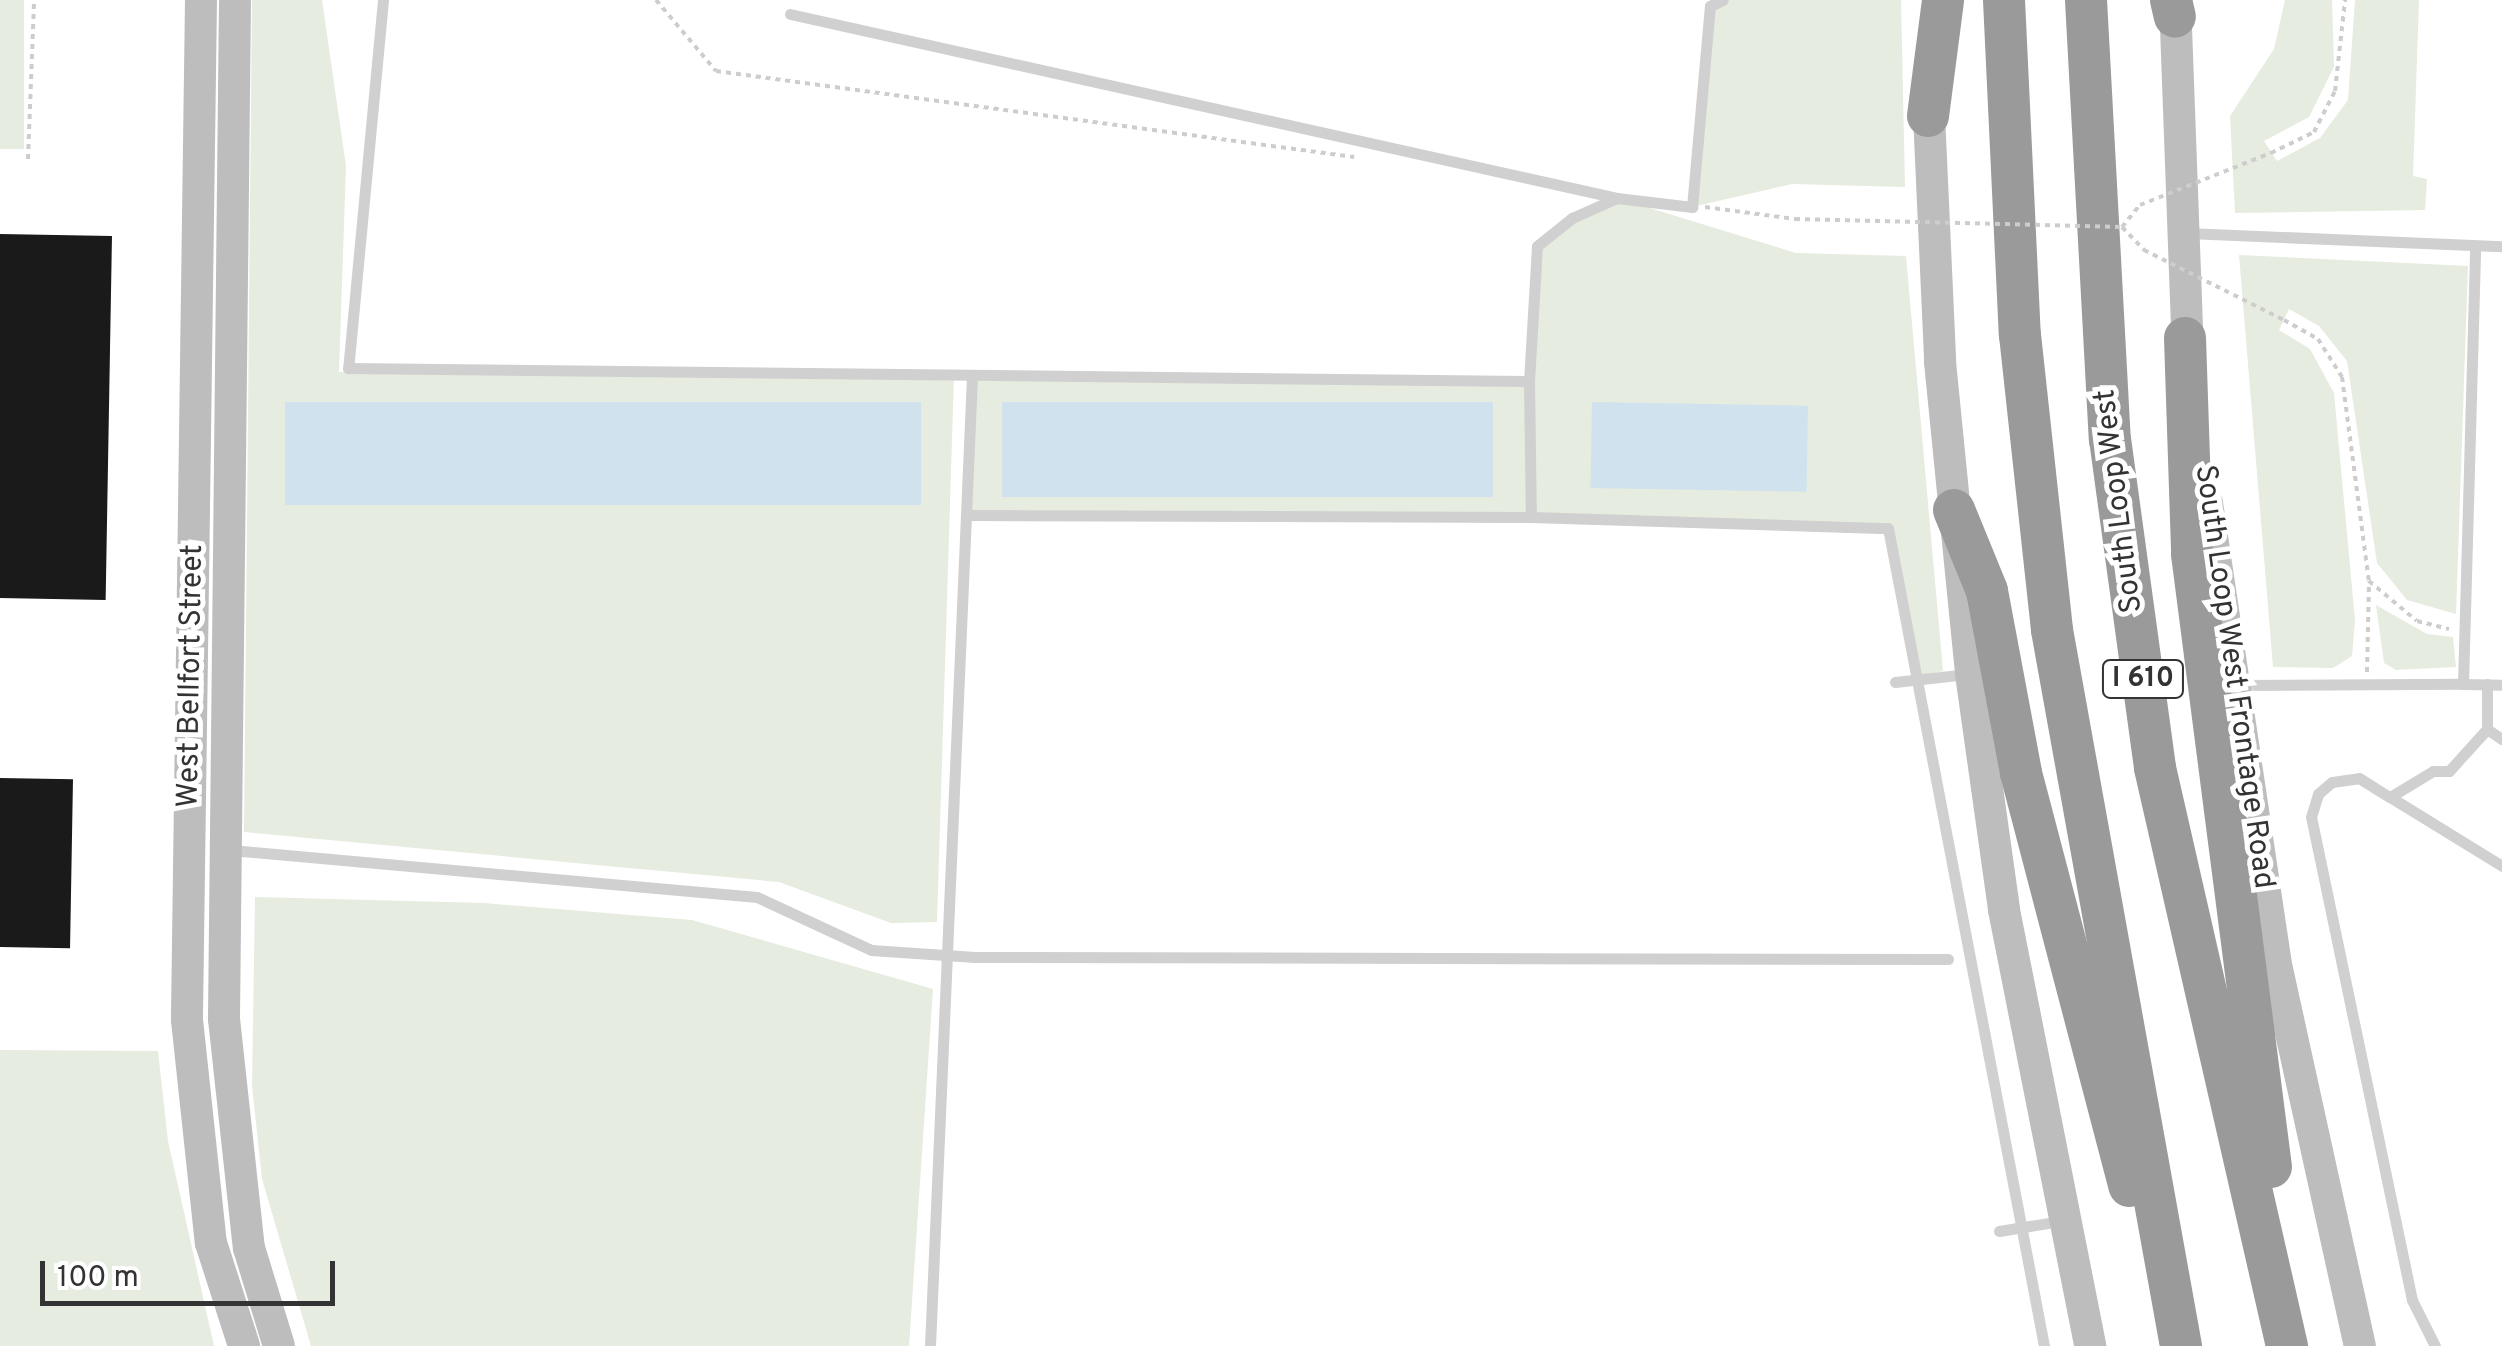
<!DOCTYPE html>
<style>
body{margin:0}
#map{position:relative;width:2502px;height:1346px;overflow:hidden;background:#fff;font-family:Overpass,sans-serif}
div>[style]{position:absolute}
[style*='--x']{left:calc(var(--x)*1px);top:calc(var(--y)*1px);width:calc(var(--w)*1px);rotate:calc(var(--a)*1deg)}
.green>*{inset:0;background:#e6ecdf;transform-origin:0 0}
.water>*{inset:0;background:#cfe2ee;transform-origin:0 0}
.building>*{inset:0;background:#1a1a1a;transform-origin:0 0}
.path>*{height:4px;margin-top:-2px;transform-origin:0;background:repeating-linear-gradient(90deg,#cdcdcd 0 5px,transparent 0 10px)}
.service>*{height:11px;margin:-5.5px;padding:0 5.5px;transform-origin:5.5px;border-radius:5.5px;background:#d0d0d0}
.secondary>*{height:32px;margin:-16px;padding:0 16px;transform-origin:16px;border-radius:16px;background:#bdbdbd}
.motorway>*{height:42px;margin:-21px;padding:0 21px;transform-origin:21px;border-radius:21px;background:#9a9a9a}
.path-bridge>*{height:4px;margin-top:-2px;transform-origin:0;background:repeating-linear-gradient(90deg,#cdcdcd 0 5px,transparent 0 10px)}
span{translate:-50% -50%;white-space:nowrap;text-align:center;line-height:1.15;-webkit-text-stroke:10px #fff;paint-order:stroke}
.shield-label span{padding:2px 8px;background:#fff;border:2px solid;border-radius:8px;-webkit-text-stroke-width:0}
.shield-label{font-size:28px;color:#333;font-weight:700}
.street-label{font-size:30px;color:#333}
.scale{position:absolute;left:40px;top:1261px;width:295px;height:45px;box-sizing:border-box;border:5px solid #333;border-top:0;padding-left:12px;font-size:30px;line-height:35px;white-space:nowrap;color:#333;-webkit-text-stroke:8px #fff;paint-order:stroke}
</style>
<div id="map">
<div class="green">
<div style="left:0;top:0;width:24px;height:149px"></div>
<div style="clip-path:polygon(252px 0,322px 0,346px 166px,339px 372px,954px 375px,937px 922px,891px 923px,779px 882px,244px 832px)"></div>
<div style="clip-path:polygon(1710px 0,1901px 0,1905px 187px,1792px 184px,1692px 207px)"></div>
<div style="clip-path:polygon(2285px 0,2332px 0,2334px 67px,2309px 117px,2264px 141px,2277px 161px,2320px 138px,2348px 100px,2355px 0,2419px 0,2413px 176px,2427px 179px,2425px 210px,2235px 213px,2230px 116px,2274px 49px)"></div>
<div style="clip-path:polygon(1617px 198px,1796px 253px,1906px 256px,1943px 671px,1915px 678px,1888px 528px,966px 515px,972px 375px,1529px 381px,1537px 246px)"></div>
<div style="clip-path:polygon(2239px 255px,2468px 266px,2456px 614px,2407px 600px,2377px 563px,2347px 361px,2319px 326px,2289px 309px,2279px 330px,2310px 349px,2334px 393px,2355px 620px,2352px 656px,2333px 668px,2273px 667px)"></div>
<div style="clip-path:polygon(2376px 605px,2427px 634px,2453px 637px,2456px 667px,2396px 670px,2384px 663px)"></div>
<div style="clip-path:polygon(255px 897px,484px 903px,692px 920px,933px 989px,909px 1346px,311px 1346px,262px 1179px,252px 1086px)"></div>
<div style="clip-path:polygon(0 1050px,158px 1051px,168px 1141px,214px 1346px,0 1346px)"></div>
</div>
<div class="water">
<div style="left:285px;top:402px;width:636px;height:103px"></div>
<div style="left:1002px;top:402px;width:491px;height:95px"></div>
<div style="left:1592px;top:402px;width:216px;height:86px;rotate:1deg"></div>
</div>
<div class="building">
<div style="left:0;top:234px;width:112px;height:364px;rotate:1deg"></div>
<div style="left:0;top:778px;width:73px;height:169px;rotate:1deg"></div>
</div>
<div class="path">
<div style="--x:656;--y:0;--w:93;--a:49.8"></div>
<div style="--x:716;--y:71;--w:644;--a:7.68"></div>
<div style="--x:2271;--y:153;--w:48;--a:-26"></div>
<div style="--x:2314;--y:132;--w:46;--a:-62.9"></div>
<div style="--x:2335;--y:91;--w:92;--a:-83.7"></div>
<div style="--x:28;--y:159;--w:159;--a:-87.8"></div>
<div style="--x:1705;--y:207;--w:91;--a:7.6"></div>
<div style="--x:2284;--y:320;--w:39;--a:29"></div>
<div style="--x:2318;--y:339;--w:45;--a:57.7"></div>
<div style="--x:2342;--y:377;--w:206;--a:82.5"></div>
<div style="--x:2369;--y:581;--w:62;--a:39.8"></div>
<div style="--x:2417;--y:621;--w:33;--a:14"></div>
<div style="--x:2367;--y:672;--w:91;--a:-88.7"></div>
</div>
<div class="service">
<div style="--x:383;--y:0;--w:370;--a:95.4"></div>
<div style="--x:348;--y:368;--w:1181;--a:0.63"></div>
<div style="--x:1529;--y:381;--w:136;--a:89.2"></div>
<div style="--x:1531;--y:517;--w:357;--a:1.8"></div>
<div style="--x:1888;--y:528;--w:833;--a:79.2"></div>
<div style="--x:790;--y:14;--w:847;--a:12.54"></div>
<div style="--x:2187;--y:233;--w:315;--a:2.4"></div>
<div style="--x:1529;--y:381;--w:135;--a:-86.6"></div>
<div style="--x:1537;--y:246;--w:45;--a:-38.7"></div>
<div style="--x:1572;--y:218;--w:49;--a:-24"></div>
<div style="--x:1617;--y:198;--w:76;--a:6.8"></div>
<div style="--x:1692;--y:207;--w:202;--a:-84.9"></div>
<div style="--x:1710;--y:6;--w:14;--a:-25"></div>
<div style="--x:966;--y:515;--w:565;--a:0.2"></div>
<div style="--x:1895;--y:682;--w:72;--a:-6.3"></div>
<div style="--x:2463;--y:684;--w:39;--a:1"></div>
<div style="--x:2487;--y:684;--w:45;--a:90"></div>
<div style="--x:2487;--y:729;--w:18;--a:34"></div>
<div style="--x:2236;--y:685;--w:227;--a:-0.3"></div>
<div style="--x:2463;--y:684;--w:438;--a:-88.4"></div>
<div style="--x:2390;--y:797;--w:132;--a:31.6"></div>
<div style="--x:231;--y:850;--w:528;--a:5.11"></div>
<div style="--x:757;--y:897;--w:126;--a:24.9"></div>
<div style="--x:871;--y:950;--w:104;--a:3.9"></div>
<div style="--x:975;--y:957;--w:973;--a:0.12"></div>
<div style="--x:1999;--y:1231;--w:63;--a:-9.2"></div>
<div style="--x:930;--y:1346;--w:972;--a:-87.52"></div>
<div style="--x:2435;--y:1346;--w:51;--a:-116.6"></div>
<div style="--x:2412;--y:1300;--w:493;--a:-101.8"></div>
<div style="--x:2311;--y:817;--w:24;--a:-73"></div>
<div style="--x:2318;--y:794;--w:18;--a:-41"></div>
<div style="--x:2332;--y:782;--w:27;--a:-8"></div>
<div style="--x:2359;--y:778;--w:36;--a:32"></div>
<div style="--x:2390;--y:797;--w:50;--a:-31.2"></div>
<div style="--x:2433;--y:771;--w:16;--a:0"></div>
<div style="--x:2449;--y:771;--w:57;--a:-47.9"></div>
</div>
<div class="secondary">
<div style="--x:201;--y:0;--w:1020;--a:90.79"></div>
<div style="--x:187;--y:1020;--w:224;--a:83.9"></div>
<div style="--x:211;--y:1243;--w:108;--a:72.2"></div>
<div style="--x:235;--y:0;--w:1019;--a:90.62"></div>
<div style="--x:224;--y:1019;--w:230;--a:83.8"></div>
<div style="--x:249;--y:1248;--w:102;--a:73"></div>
<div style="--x:2175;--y:0;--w:360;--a:87.9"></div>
<div style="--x:1928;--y:93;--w:269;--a:87.4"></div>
<div style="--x:1940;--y:362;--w:314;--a:84.3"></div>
<div style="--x:1971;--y:674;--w:238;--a:82"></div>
<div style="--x:2004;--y:910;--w:444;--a:78.8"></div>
<div style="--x:2207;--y:503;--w:462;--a:81.5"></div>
<div style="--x:2275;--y:960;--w:395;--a:77.6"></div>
</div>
<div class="motorway">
<div style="--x:2004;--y:0;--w:335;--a:87.3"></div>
<div style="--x:2020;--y:335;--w:297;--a:83.8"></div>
<div style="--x:2052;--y:630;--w:728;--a:79.79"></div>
<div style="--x:2086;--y:0;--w:440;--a:86.9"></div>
<div style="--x:2110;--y:439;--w:332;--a:82.2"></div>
<div style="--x:2155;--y:768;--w:593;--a:77.14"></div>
<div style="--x:2171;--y:0;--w:17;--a:77"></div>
<div style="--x:1928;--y:116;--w:117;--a:-82.6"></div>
<div style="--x:2185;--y:338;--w:216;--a:88.1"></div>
<div style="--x:2192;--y:554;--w:618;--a:82.66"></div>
<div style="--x:1954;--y:510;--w:87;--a:67.8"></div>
<div style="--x:1987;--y:591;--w:185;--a:79.4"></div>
<div style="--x:2021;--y:773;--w:427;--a:75.3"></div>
</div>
<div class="path-bridge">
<div style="--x:1795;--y:219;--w:327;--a:1.4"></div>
<div style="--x:2122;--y:227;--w:32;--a:46"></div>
<div style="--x:2144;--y:250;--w:157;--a:26.6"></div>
<div style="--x:2122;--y:227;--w:28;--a:-51"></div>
<div style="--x:2140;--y:205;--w:141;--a:-21.7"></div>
</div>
<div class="shield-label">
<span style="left:2143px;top:679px">I 610</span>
</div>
<div class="street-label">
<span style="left:2120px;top:501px;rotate:-97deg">South Loop West</span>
<span style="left:192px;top:676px;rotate:-89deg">West Bellfort Street</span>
<span style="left:2233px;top:677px;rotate:82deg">South Loop West Frontage Road</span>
</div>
<div class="scale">100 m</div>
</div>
